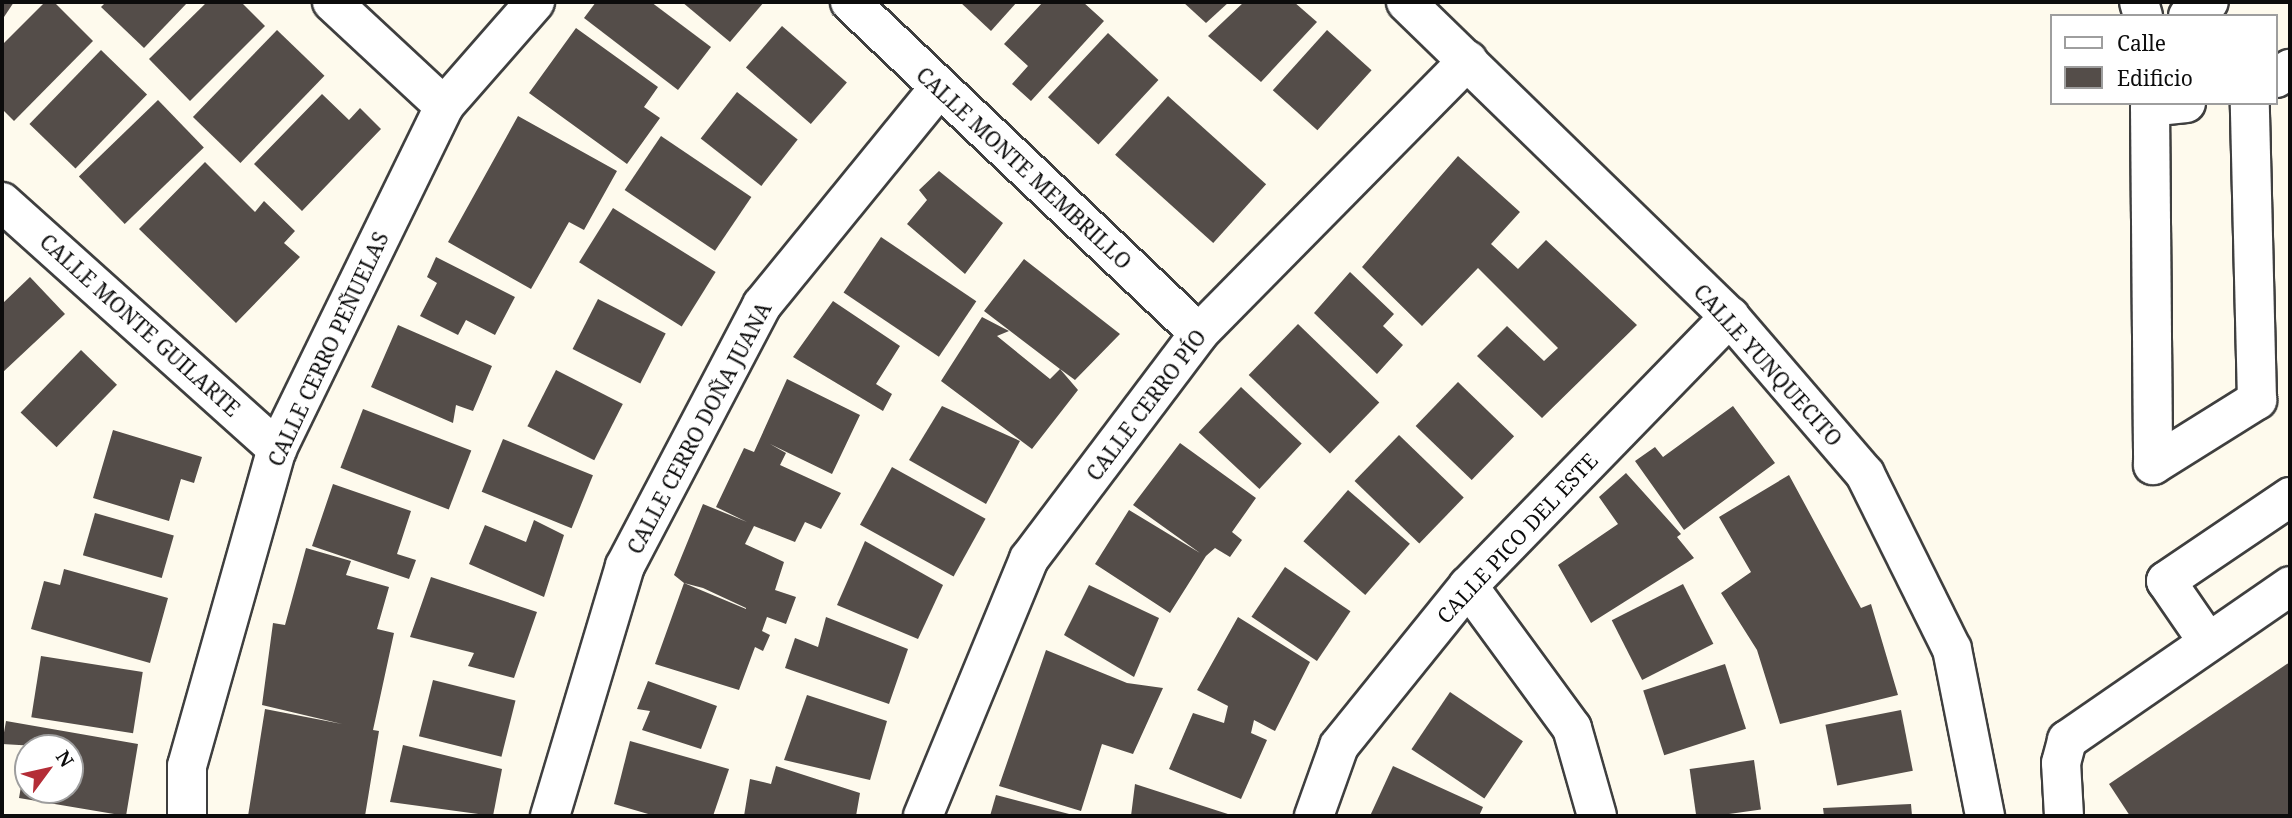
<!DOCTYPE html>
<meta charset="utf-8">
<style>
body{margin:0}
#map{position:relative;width:2292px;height:818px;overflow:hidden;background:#fefaed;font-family:"Noto Serif",serif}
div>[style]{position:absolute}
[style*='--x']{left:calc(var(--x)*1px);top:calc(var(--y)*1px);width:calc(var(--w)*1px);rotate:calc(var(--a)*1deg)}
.building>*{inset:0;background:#544d49;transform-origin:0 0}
.roads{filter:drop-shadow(2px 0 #3f3f3f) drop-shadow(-2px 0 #3f3f3f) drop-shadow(0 2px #3f3f3f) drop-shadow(0 -2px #3f3f3f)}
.minor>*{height:38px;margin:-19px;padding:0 19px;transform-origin:19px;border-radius:19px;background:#fff}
span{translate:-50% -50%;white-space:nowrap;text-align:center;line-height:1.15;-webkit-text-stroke:7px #fff;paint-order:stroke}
.street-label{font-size:21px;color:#0c0c0c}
.frame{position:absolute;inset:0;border:4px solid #0c0c0c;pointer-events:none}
.legend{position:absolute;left:2050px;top:14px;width:228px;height:91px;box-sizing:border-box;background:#fff;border:2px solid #9e9e9e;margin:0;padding:9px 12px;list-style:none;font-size:21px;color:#0c0c0c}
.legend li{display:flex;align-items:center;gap:14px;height:35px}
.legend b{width:35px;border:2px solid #9e9e9e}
.north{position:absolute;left:14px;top:734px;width:70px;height:70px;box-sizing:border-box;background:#fff;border:2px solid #9e9e9e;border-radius:50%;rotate:57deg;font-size:19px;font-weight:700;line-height:28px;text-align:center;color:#0c0c0c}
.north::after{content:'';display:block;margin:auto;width:24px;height:32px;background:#b42d37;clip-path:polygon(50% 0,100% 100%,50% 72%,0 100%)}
</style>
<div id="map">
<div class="building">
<div style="clip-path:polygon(2px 2px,14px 2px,2px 20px)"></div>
<div style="clip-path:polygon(45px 2px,54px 2px,93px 41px,14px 121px,2px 109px,2px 45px)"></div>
<div style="clip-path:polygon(106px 2px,188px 2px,144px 48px,101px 7px)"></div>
<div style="clip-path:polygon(207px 2px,241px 2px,265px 26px,190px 101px,149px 59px)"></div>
<div style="clip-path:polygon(596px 2px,651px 2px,711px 47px,678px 90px,584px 18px)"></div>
<div style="clip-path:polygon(682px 2px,764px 2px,730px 42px)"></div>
<div style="clip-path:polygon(960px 2px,1017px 2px,991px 31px)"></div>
<div style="clip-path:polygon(1043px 2px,1083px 2px,1104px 21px,1031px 101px,1012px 84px,1028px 66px,1004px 44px)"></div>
<div style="clip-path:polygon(1183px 2px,1229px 2px,1206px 23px)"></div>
<div style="clip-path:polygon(1244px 2px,1294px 2px,1317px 22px,1261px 82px,1208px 36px)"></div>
<div style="left:782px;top:26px;width:86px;height:55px;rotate:41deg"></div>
<div style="clip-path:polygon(576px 28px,658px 87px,644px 107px,660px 118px,627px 164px,529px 93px)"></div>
<div style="left:277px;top:30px;width:66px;height:121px;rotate:44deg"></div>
<div style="left:1327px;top:30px;width:60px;height:81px;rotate:42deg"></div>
<div style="left:1108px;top:33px;width:69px;height:88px;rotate:43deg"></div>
<div style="left:101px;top:50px;width:64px;height:103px;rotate:44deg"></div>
<div style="left:737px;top:92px;width:77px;height:59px;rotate:38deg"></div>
<div style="clip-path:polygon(322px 94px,349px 120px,360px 108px,381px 129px,302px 211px,254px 164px)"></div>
<div style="left:1168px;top:96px;width:132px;height:79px;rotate:42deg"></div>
<div style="left:158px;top:100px;width:66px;height:110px;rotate:46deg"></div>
<div style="clip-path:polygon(518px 116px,617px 171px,584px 230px,569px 222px,531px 289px,448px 242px)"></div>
<div style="left:661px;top:136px;width:109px;height:65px;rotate:34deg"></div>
<div style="clip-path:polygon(1458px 156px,1520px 212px,1491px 244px,1518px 269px,1546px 240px,1637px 325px,1542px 418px,1477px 356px,1507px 326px,1544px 361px,1558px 348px,1478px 268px,1422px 326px,1362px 267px)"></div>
<div style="clip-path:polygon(205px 162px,255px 212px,264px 201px,295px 231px,284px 243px,300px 257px,236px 323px,139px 229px)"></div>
<div style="clip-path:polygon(939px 171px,1003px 223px,965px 274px,907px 224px,927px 200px,919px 190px)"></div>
<div style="left:613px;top:208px;width:121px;height:64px;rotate:32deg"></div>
<div style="left:881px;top:237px;width:115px;height:67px;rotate:34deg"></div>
<div style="clip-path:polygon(436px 257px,515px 297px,495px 335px,466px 320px,458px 335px,420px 316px,437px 283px,427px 277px)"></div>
<div style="clip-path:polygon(1024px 259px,1120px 334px,1075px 380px,1060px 369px,1078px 390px,1032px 449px,941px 381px,982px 317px,1009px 331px,997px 336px,1050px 379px,1060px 369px,984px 311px)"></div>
<div style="clip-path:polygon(1350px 272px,1394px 314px,1383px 326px,1403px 345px,1377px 374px,1314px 313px)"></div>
<div style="clip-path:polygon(30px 277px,65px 314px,2px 373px,2px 304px)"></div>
<div style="left:598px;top:299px;width:76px;height:56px;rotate:27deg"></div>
<div style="clip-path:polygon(833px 301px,900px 346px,876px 384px,892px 394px,883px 411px,793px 357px)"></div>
<div style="left:1298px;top:324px;width:113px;height:71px;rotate:44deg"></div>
<div style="clip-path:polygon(398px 325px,492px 366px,473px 411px,456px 405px,453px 423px,371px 387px)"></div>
<div style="left:81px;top:350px;width:50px;height:87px;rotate:44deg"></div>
<div style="left:556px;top:370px;width:75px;height:63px;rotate:27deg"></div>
<div style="clip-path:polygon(evenodd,787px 379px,860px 415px,832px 474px,770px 444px,786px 453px,780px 465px,841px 493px,821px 529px,805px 522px,795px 542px,754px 526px,745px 544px,784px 562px,775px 590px,796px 597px,786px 624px,767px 617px,762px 631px,770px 635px,763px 651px,755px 647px,739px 690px,655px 664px,684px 583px,674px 575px,703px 504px,747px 522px,716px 507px,744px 448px,754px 452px,787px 379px,684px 583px,703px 588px,746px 608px,746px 609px,684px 583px)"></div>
<div style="left:1458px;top:382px;width:78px;height:61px;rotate:44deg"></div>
<div style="left:1241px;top:387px;width:83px;height:62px;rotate:43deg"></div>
<div style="clip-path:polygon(942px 406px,1020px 441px,986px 504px,909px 460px)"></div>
<div style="clip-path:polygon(1733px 406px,1775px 463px,1684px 530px,1635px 461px,1655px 447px,1663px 457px)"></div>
<div style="left:363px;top:409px;width:116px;height:63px;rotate:21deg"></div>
<div style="clip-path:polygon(113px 430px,202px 457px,194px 483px,181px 479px,169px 521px,93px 498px)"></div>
<div style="left:1399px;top:435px;width:90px;height:64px;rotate:44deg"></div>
<div style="left:503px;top:439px;width:97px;height:57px;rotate:22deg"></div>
<div style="clip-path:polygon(1180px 443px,1256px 498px,1232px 532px,1242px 540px,1230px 557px,1215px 548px,1206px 556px,1170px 613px,1095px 564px,1129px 510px,1200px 553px,1133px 505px)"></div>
<div style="left:892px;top:467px;width:107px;height:66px;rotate:29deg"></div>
<div style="clip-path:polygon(1626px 473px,1681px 534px,1677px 537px,1694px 558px,1591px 623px,1558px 565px,1618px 524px,1599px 497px)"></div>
<div style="clip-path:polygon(1789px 475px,1861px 608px,1871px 604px,1898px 695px,1780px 724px,1757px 650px,1721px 593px,1751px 572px,1719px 517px)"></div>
<div style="clip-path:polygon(333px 484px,411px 511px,397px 554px,416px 560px,409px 579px,312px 546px)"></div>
<div style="left:1348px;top:490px;width:82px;height:68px;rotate:41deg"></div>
<div style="left:95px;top:513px;width:82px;height:44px;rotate:16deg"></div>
<div style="clip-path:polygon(534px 520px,564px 535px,544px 597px,469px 564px,485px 525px,526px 542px)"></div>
<div style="clip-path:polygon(865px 541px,943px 585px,918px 639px,837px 605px)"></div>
<div style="clip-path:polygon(306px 548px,351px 561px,346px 575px,389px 587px,377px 629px,394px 633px,373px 730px,379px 731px,365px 816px,248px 816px,265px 709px,342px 724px,262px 705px,273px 623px,285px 625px)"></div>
<div style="left:1285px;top:567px;width:79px;height:60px;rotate:34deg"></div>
<div style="clip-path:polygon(64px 569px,168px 598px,150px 663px,31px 629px,44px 581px,60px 585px)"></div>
<div style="clip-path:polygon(431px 577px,537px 612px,514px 678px,468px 666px,474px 653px,410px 637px)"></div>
<div style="left:1683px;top:584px;width:67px;height:80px;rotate:63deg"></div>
<div style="clip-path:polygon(1089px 585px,1159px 618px,1134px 677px,1064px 635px)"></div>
<div style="clip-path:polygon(826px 617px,908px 649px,889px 704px,785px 668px,795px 638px,818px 647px)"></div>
<div style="clip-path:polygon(1238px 617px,1310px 662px,1275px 731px,1254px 720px,1251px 733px,1267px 740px,1241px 799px,1169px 769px,1193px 713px,1224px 723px,1228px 706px,1197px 690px)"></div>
<div style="clip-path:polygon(1046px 650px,1127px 683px,1163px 688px,1133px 754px,1102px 744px,1081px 811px,999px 786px)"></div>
<div style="left:41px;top:656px;width:103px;height:62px;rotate:9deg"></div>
<div style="clip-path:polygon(2290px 662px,2290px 816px,2130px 816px,2109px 784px)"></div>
<div style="left:1725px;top:664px;width:68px;height:86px;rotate:72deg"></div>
<div style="left:433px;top:680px;width:85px;height:58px;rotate:14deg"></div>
<div style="clip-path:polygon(648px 681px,717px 706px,701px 749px,642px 730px,650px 711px,637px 709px)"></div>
<div style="left:1450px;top:692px;width:88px;height:69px;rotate:34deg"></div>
<div style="clip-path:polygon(807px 695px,887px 721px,870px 780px,784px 760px)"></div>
<div style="left:1901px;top:710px;width:62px;height:77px;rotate:79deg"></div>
<div style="clip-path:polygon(6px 721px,138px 744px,126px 816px,19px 798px,27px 752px,28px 790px,70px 790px,70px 748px,2px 744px)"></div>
<div style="clip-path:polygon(630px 741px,729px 769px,713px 816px,655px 816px,614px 804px)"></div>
<div style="clip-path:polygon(403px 745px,502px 769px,493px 816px,390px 802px)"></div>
<div style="left:1754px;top:760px;width:50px;height:65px;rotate:82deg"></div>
<div style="clip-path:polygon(776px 766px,860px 793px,856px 816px,744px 816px,750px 779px,771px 784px)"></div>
<div style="clip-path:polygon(1393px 766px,1483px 807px,1479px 816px,1370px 816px)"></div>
<div style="clip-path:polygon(1135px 784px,1234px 816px,1131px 816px)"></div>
<div style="clip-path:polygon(996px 795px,1073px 815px,1072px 816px,990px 816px)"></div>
<div style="clip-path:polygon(1911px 804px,1912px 816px,1824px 816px,1823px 808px)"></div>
</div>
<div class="roads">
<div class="minor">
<div style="--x:332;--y:2;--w:153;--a:42.9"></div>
<div style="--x:850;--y:2;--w:481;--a:43.5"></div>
<div style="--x:1406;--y:2;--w:452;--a:44.2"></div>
<div style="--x:1730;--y:317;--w:207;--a:49.3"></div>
<div style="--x:1865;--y:474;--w:195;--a:63.6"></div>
<div style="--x:1952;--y:649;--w:170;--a:78.8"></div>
<div style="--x:2139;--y:2;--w:15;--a:74"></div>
<div style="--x:2188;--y:16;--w:25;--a:-34"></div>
<div style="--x:2276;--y:78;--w:17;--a:-33"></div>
<div style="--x:2186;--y:103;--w:36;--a:174"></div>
<div style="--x:2150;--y:107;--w:358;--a:89.5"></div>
<div style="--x:2153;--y:465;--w:123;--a:-32"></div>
<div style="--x:2257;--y:400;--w:297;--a:-91.4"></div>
<div style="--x:2;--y:202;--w:370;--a:41.9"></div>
<div style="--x:1468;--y:586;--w:176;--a:53.8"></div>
<div style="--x:1572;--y:728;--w:91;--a:74.1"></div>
<div style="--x:2208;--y:642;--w:74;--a:-124.5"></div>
<div style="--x:2166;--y:581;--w:150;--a:-34.1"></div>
<div style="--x:187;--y:816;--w:50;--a:-90"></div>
<div style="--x:187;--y:766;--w:330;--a:-74.2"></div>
<div style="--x:277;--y:449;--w:381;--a:-64"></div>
<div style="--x:444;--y:106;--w:138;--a:-48.8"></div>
<div style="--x:550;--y:816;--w:261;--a:-73.3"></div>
<div style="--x:625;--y:566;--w:295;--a:-62.3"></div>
<div style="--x:762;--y:305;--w:280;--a:-50.8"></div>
<div style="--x:923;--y:816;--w:278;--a:-67.6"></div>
<div style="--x:1029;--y:559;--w:283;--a:-53"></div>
<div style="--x:1199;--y:333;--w:383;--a:-45.4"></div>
<div style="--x:1314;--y:816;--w:74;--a:-70.3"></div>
<div style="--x:1339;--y:746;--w:206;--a:-51.1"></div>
<div style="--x:1468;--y:586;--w:376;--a:-45.8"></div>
<div style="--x:2064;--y:816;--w:53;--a:-93.2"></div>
<div style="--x:2061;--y:763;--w:24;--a:-75"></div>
<div style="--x:2067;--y:740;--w:271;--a:-34.6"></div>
</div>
</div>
<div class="street-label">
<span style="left:1024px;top:168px;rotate:43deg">CALLE MONTE MEMBRILLO</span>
<span style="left:140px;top:325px;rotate:42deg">CALLE MONTE GUILARTE</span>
<span style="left:328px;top:349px;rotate:-65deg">CALLE CERRO PEÑUELAS</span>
<span style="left:1768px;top:365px;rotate:48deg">CALLE YUNQUECITO</span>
<span style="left:1146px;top:405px;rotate:-53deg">CALLE CERRO PÍO</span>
<span style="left:699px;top:428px;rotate:-62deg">CALLE CERRO DOÑA JUANA</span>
<span style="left:1517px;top:538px;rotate:-47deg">CALLE PICO DEL ESTE</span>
</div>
<div class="frame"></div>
<ul class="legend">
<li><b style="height:9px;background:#fff"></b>Calle</li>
<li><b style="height:19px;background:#544d49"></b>Edificio</li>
</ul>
<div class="north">N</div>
</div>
